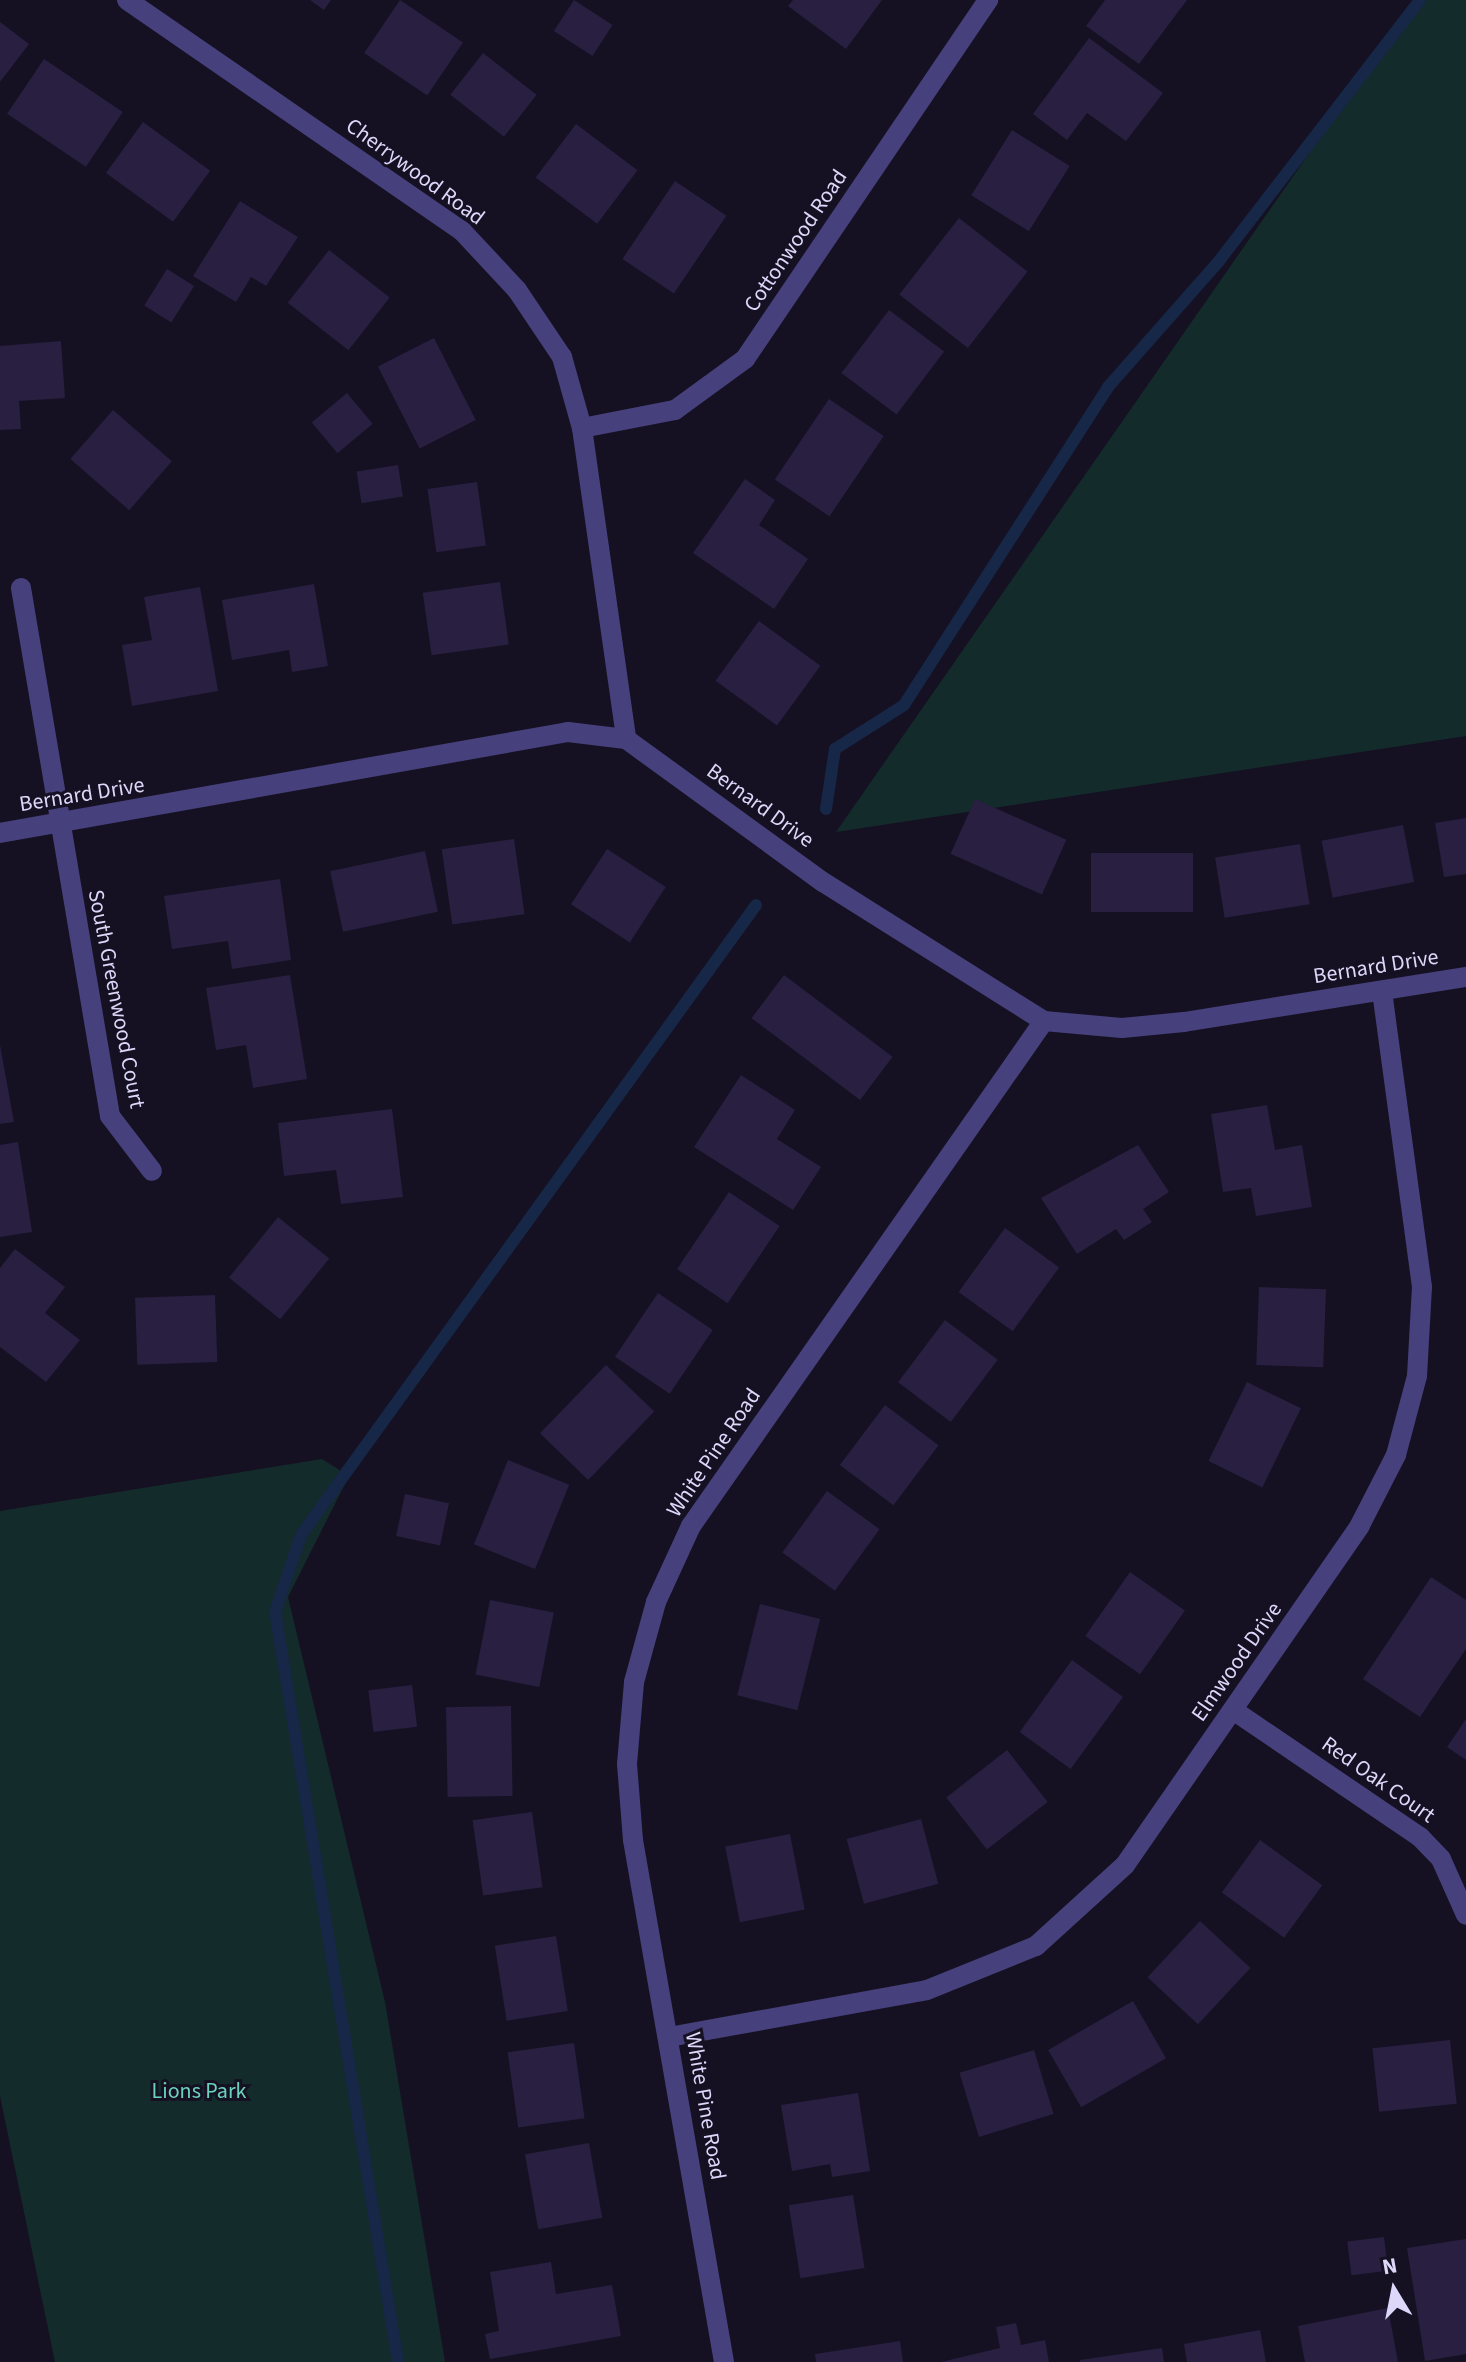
<!DOCTYPE html>
<style>
body{margin:0}
#map{position:relative;width:1466px;height:2362px;overflow:hidden;background:#151122;font-family:"Source Sans 3",sans-serif}
div>[style]{position:absolute}
[style*='--x']{left:calc(var(--x)*1px);top:calc(var(--y)*1px);width:calc(var(--w)*1px);rotate:calc(var(--a)*1deg)}
.green>*{inset:0;background:#142b2b}
.stream>*{height:12px;margin:-6px;padding:0 6px;transform-origin:6px;border-radius:6px;background:#162747}
.building>*{inset:0;background:#281f41;transform-origin:0 0}
.minor>*{height:20px;margin:-10px;padding:0 10px;transform-origin:10px;border-radius:10px;background:#46417c}
span{translate:-50% -50%;white-space:nowrap;text-align:center;line-height:1.15;-webkit-text-stroke:6px #151122;paint-order:stroke}
.street-label{font-size:22px;color:#ddd7fa}
.park-label{font-size:22px;color:#6bd2be}
.north{position:absolute;left:1354px;top:2250px;width:80px;height:80px;-webkit-text-stroke:6px #151122;paint-order:stroke;rotate:350deg;font-size:22px;font-weight:700;line-height:32px;text-align:center;color:#ddd7fa}
.north::after{content:'';display:block;margin:auto;width:28px;height:36px;background:#ddd7fa;clip-path:polygon(50% 0,100% 100%,50% 72%,0 100%)}
</style>
<div id="map">
<div class="green">
<div style="clip-path:polygon(1416px 0,1466px 0,1466px 736px,836px 832px)"></div>
<div style="clip-path:polygon(322px 1459px,349px 1476px,288px 1597px,385px 2002px,445px 2362px,55px 2362px,0 2096px,0 1511px)"></div>
</div>
<div class="stream">
<div style="--x:826;--y:809;--w:61;--a:-81.5"></div>
<div style="--x:835;--y:749;--w:82;--a:-32.5"></div>
<div style="--x:904;--y:705;--w:378;--a:-57.3"></div>
<div style="--x:1108;--y:387;--w:168;--a:-48.6"></div>
<div style="--x:1219;--y:261;--w:329;--a:-52.4"></div>
<div style="--x:398;--y:2362;--w:760;--a:-99.31"></div>
<div style="--x:275;--y:1612;--w:81;--a:-71.3"></div>
<div style="--x:301;--y:1535;--w:777;--a:-54.16"></div>
</div>
<div class="building">
<div style="clip-path:polygon(310px 0,331px 0,324px 10px)"></div>
<div style="left:400px;top:0;width:76px;height:64px;rotate:34deg"></div>
<div style="left:574px;top:0;width:46px;height:37px;rotate:33deg"></div>
<div style="clip-path:polygon(793px 0,882px 0,846px 49px,788px 6px)"></div>
<div style="clip-path:polygon(1105px 0,1187px 0,1139px 64px,1086px 26px)"></div>
<div style="clip-path:polygon(0 22px,29px 44px,0 82px)"></div>
<div style="clip-path:polygon(1089px 38px,1163px 93px,1126px 141px,1087px 113px,1067px 140px,1033px 114px)"></div>
<div style="left:483px;top:53px;width:68px;height:53px;rotate:38deg"></div>
<div style="left:44px;top:59px;width:95px;height:66px;rotate:34deg"></div>
<div style="left:143px;top:122px;width:83px;height:63px;rotate:36deg"></div>
<div style="left:576px;top:124px;width:77px;height:67px;rotate:37deg"></div>
<div style="left:1012px;top:130px;width:68px;height:77px;rotate:32deg"></div>
<div style="left:675px;top:181px;width:62px;height:94px;rotate:34deg"></div>
<div style="clip-path:polygon(240px 201px,298px 237px,266px 286px,251px 277px,236px 302px,193px 276px)"></div>
<div style="left:959px;top:218px;width:87px;height:97px;rotate:38deg"></div>
<div style="left:329px;top:250px;width:77px;height:67px;rotate:38deg"></div>
<div style="left:167px;top:269px;width:32px;height:43px;rotate:32deg"></div>
<div style="left:889px;top:310px;width:69px;height:79px;rotate:37deg"></div>
<div style="left:434px;top:338px;width:92px;height:63px;rotate:63deg"></div>
<div style="clip-path:polygon(61px 341px,65px 398px,19px 401px,21px 429px,0 430px,0 346px)"></div>
<div style="left:347px;top:393px;width:40px;height:46px;rotate:50deg"></div>
<div style="left:829px;top:399px;width:66px;height:97px;rotate:34deg"></div>
<div style="left:113px;top:410px;width:78px;height:65px;rotate:41deg"></div>
<div style="left:398px;top:465px;width:32px;height:42px;rotate:81deg"></div>
<div style="clip-path:polygon(745px 479px,775px 500px,759px 525px,808px 559px,774px 609px,693px 553px)"></div>
<div style="left:477px;top:482px;width:64px;height:50px;rotate:82deg"></div>
<div style="left:500px;top:582px;width:63px;height:78px;rotate:82deg"></div>
<div style="clip-path:polygon(314px 584px,328px 666px,292px 672px,289px 650px,232px 660px,222px 600px)"></div>
<div style="clip-path:polygon(200px 587px,218px 691px,132px 706px,122px 645px,152px 640px,144px 597px)"></div>
<div style="left:759px;top:621px;width:76px;height:74px;rotate:36deg"></div>
<div style="left:975px;top:799px;width:100px;height:60px;rotate:24deg"></div>
<div style="clip-path:polygon(1466px 818px,1466px 874px,1444px 877px,1435px 823px)"></div>
<div style="left:1403px;top:825px;width:58px;height:83px;rotate:79deg"></div>
<div style="left:514px;top:839px;width:76px;height:73px;rotate:82deg"></div>
<div style="left:1300px;top:844px;width:61px;height:86px;rotate:81deg"></div>
<div style="left:607px;top:849px;width:70px;height:66px;rotate:33deg"></div>
<div style="left:425px;top:851px;width:62px;height:97px;rotate:78deg"></div>
<div style="left:1193px;top:853px;width:59px;height:102px;rotate:90deg"></div>
<div style="clip-path:polygon(280px 879px,291px 960px,232px 969px,228px 941px,172px 949px,164px 896px)"></div>
<div style="clip-path:polygon(290px 975px,307px 1079px,253px 1088px,246px 1045px,216px 1050px,206px 988px)"></div>
<div style="left:784px;top:975px;width:136px;height:54px;rotate:37deg"></div>
<div style="clip-path:polygon(0 1045px,14px 1122px,0 1124px)"></div>
<div style="clip-path:polygon(741px 1075px,795px 1110px,777px 1139px,821px 1167px,793px 1210px,694px 1147px)"></div>
<div style="clip-path:polygon(1267px 1105px,1275px 1150px,1302px 1145px,1312px 1207px,1256px 1216px,1251px 1188px,1223px 1192px,1211px 1114px)"></div>
<div style="clip-path:polygon(392px 1109px,403px 1197px,341px 1204px,336px 1170px,284px 1176px,278px 1123px)"></div>
<div style="clip-path:polygon(18px 1142px,32px 1232px,0 1237px,0 1145px)"></div>
<div style="clip-path:polygon(1138px 1145px,1169px 1192px,1143px 1209px,1152px 1222px,1124px 1240px,1116px 1229px,1077px 1254px,1041px 1198px)"></div>
<div style="left:729px;top:1192px;width:61px;height:93px;rotate:34deg"></div>
<div style="left:278px;top:1217px;width:66px;height:78px;rotate:39deg"></div>
<div style="left:1005px;top:1228px;width:67px;height:79px;rotate:36deg"></div>
<div style="clip-path:polygon(15px 1249px,65px 1287px,45px 1313px,80px 1340px,46px 1382px,0 1347px,0 1268px)"></div>
<div style="left:1259px;top:1287px;width:67px;height:78px;rotate:2deg"></div>
<div style="left:658px;top:1293px;width:66px;height:77px;rotate:34deg"></div>
<div style="left:215px;top:1295px;width:67px;height:80px;rotate:88deg"></div>
<div style="left:945px;top:1320px;width:66px;height:78px;rotate:37deg"></div>
<div style="left:606px;top:1365px;width:67px;height:95px;rotate:44deg"></div>
<div style="left:1247px;top:1382px;width:60px;height:88px;rotate:26deg"></div>
<div style="left:885px;top:1405px;width:67px;height:75px;rotate:37deg"></div>
<div style="left:508px;top:1460px;width:66px;height:91px;rotate:22deg"></div>
<div style="left:827px;top:1491px;width:65px;height:76px;rotate:36deg"></div>
<div style="left:405px;top:1494px;width:45px;height:43px;rotate:12deg"></div>
<div style="left:1130px;top:1572px;width:67px;height:78px;rotate:35deg"></div>
<div style="clip-path:polygon(1431px 1577px,1466px 1600px,1466px 1649px,1420px 1717px,1363px 1679px)"></div>
<div style="left:490px;top:1600px;width:65px;height:76px;rotate:11deg"></div>
<div style="left:760px;top:1604px;width:62px;height:94px;rotate:14deg"></div>
<div style="left:1072px;top:1660px;width:63px;height:89px;rotate:36deg"></div>
<div style="left:412px;top:1685px;width:42px;height:44px;rotate:83deg"></div>
<div style="left:511px;top:1706px;width:90px;height:65px;rotate:89deg"></div>
<div style="clip-path:polygon(1466px 1719px,1466px 1760px,1447px 1747px)"></div>
<div style="left:1007px;top:1750px;width:66px;height:77px;rotate:52deg"></div>
<div style="left:532px;top:1812px;width:76px;height:60px;rotate:82deg"></div>
<div style="left:921px;top:1819px;width:67px;height:77px;rotate:75deg"></div>
<div style="left:790px;top:1834px;width:77px;height:66px;rotate:79deg"></div>
<div style="left:1260px;top:1840px;width:77px;height:65px;rotate:36deg"></div>
<div style="left:1200px;top:1921px;width:69px;height:77px;rotate:43deg"></div>
<div style="left:556px;top:1936px;width:76px;height:62px;rotate:81deg"></div>
<div style="left:1133px;top:2001px;width:66px;height:98px;rotate:60deg"></div>
<div style="left:1450px;top:2040px;width:64px;height:78px;rotate:84deg"></div>
<div style="left:574px;top:2043px;width:76px;height:67px;rotate:82deg"></div>
<div style="left:1034px;top:2050px;width:67px;height:78px;rotate:73deg"></div>
<div style="clip-path:polygon(858px 2093px,870px 2171px,832px 2177px,830px 2164px,792px 2171px,781px 2105px)"></div>
<div style="left:589px;top:2143px;width:76px;height:65px;rotate:80deg"></div>
<div style="left:853px;top:2195px;width:74px;height:65px;rotate:81deg"></div>
<div style="left:1384px;top:2237px;width:34px;height:37px;rotate:83deg"></div>
<div style="clip-path:polygon(1466px 2239px,1466px 2354px,1425px 2361px,1407px 2248px)"></div>
<div style="clip-path:polygon(551px 2262px,556px 2294px,612px 2285px,621px 2336px,490px 2359px,485px 2334px,499px 2331px,490px 2272px)"></div>
<div style="clip-path:polygon(1388px 2308px,1398px 2362px,1305px 2362px,1298px 2326px)"></div>
<div style="clip-path:polygon(1016px 2323px,1021px 2345px,1045px 2340px,1049px 2362px,941px 2362px,1000px 2348px,996px 2327px)"></div>
<div style="clip-path:polygon(1260px 2330px,1266px 2362px,1187px 2362px,1184px 2344px)"></div>
<div style="clip-path:polygon(900px 2341px,903px 2362px,816px 2362px,815px 2354px)"></div>
<div style="clip-path:polygon(1162px 2348px,1164px 2362px,1080px 2362px,1080px 2360px)"></div>
</div>
<div class="minor">
<div style="--x:127;--y:0;--w:407;--a:34.6"></div>
<div style="--x:462;--y:231;--w:81;--a:47"></div>
<div style="--x:517;--y:290;--w:81;--a:56.1"></div>
<div style="--x:562;--y:357;--w:74;--a:74.3"></div>
<div style="--x:582;--y:428;--w:314;--a:81.9"></div>
<div style="--x:582;--y:428;--w:95;--a:-11"></div>
<div style="--x:675;--y:410;--w:87;--a:-36.1"></div>
<div style="--x:745;--y:359;--w:434;--a:-55.9"></div>
<div style="--x:21;--y:588;--w:535;--a:80.43"></div>
<div style="--x:110;--y:1116;--w:69;--a:52.6"></div>
<div style="--x:0;--y:833;--w:577;--a:-10.08"></div>
<div style="--x:568;--y:732;--w:58;--a:6.9"></div>
<div style="--x:626;--y:739;--w:243;--a:36"></div>
<div style="--x:823;--y:882;--w:261;--a:32.2"></div>
<div style="--x:1044;--y:1021;--w:78;--a:5.1"></div>
<div style="--x:1122;--y:1028;--w:62;--a:-5.5"></div>
<div style="--x:1184;--y:1022;--w:286;--a:-9.1"></div>
<div style="--x:1233;--y:1710;--w:226;--a:34.2"></div>
<div style="--x:1420;--y:1837;--w:30;--a:46"></div>
<div style="--x:1441;--y:1859;--w:61;--a:65.9"></div>
<div style="--x:669;--y:2037;--w:262;--a:-10.3"></div>
<div style="--x:927;--y:1990;--w:118;--a:-22"></div>
<div style="--x:1036;--y:1946;--w:120;--a:-42.3"></div>
<div style="--x:1125;--y:1865;--w:413;--a:-55.3"></div>
<div style="--x:1360;--y:1525;--w:79;--a:-62.8"></div>
<div style="--x:1396;--y:1455;--w:82;--a:-75.1"></div>
<div style="--x:1417;--y:1376;--w:89;--a:-86.8"></div>
<div style="--x:1422;--y:1287;--w:299;--a:-97.7"></div>
<div style="--x:724;--y:2362;--w:530;--a:-99.89"></div>
<div style="--x:633;--y:1840;--w:76;--a:-94.5"></div>
<div style="--x:627;--y:1764;--w:82;--a:-85.1"></div>
<div style="--x:634;--y:1682;--w:83;--a:-74.6"></div>
<div style="--x:656;--y:1602;--w:84;--a:-65.3"></div>
<div style="--x:691;--y:1526;--w:616;--a:-55.05"></div>
</div>
<div class="street-label">
<span style="left:415px;top:172px;rotate:36deg">Cherrywood Road</span>
<span style="left:796px;top:241px;rotate:-56deg">Cottonwood Road</span>
<span style="left:82px;top:795px;rotate:-9deg">Bernard Drive</span>
<span style="left:760px;top:806px;rotate:36deg">Bernard Drive</span>
<span style="left:1376px;top:967px;rotate:-9deg">Bernard Drive</span>
<span style="left:116px;top:999px;rotate:79deg">South Greenwood Court</span>
<span style="left:714px;top:1453px;rotate:-56deg">White Pine Road</span>
<span style="left:1237px;top:1662px;rotate:-55deg">Elmwood Drive</span>
<span style="left:1378px;top:1780px;rotate:35deg">Red Oak Court</span>
<span style="left:705px;top:2106px;rotate:80deg">White Pine Road</span>
</div>
<div class="park-label">
<span style="left:199px;top:2092px">Lions Park</span>
</div>
<div class="north">N</div>
</div>
